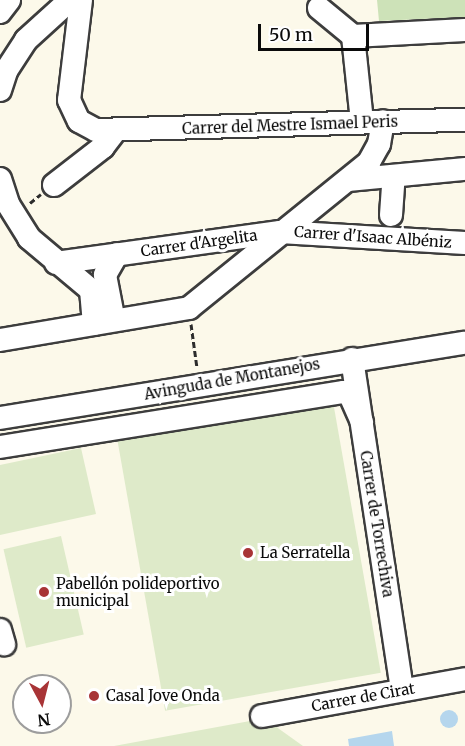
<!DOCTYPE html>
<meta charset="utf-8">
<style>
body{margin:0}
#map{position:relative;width:465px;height:746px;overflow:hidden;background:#fcf9ea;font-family:Merriweather,serif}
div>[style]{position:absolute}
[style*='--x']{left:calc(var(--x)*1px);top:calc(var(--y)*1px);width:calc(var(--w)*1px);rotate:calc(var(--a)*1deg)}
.green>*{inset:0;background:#cde2b8}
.pitch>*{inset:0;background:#deeac9;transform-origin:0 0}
.water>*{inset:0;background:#b5d6ed}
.round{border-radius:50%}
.path>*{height:3px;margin-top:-1.5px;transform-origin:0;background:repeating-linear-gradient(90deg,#2c2c2c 0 6px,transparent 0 9px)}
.roads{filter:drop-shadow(2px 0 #3d3d3d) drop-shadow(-2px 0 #3d3d3d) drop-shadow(0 2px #3d3d3d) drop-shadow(0 -2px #3d3d3d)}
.minor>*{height:22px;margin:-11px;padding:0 11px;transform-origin:11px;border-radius:11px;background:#fff}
.dots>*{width:16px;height:16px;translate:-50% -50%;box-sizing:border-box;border:3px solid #fff;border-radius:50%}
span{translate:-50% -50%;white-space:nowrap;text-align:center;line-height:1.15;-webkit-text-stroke:6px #fff;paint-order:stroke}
.street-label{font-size:15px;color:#0a0a0a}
.poi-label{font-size:15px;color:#0a0a0a}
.left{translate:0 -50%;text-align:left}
.north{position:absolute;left:12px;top:674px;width:60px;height:60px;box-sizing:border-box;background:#fff;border:2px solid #9d9d9d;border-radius:50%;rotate:173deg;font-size:16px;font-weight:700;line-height:24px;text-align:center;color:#0a0a0a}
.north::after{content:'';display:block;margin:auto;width:21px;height:27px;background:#a83436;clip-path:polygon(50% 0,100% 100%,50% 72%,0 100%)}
.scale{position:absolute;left:258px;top:24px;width:111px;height:27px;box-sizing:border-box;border:3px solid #0a0a0a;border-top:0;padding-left:8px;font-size:18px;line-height:21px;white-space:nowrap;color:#0a0a0a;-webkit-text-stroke:4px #fff;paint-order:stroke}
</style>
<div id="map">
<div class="green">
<div style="clip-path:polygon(377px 0,465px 0,465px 17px,379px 21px)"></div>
</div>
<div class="pitch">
<div style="left:332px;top:396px;width:281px;height:219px;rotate:80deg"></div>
<div style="clip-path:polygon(81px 448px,96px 514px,0 535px,0 465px)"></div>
<div style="left:61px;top:536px;width:101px;height:59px;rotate:77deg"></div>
<div style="clip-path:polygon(250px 721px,275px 726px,303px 746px,114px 746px)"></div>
</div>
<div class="water">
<div class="round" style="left:440px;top:710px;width:18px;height:18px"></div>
<div style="clip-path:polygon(392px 731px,394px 746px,349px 746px,348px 739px)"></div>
</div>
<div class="path">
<div style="--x:30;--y:203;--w:14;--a:-39"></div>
<div style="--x:191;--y:324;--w:44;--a:82.2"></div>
</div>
<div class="roads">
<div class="minor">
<div style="--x:81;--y:0;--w:101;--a:96.8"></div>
<div style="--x:69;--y:100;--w:23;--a:65"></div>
<div style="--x:79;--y:121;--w:19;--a:28"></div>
<div style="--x:96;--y:130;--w:369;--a:-1.6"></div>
<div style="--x:319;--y:8;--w:44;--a:39.5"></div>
<div style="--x:353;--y:36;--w:112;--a:-3.1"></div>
<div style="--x:0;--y:12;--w:15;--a:-53"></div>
<div style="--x:353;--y:36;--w:86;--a:84"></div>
<div style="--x:0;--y:90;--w:20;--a:-72"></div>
<div style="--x:6;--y:71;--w:37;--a:-57"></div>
<div style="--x:26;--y:40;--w:59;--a:-42.3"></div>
<div style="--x:0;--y:179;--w:26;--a:72"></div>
<div style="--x:8;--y:204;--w:40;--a:58"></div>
<div style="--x:29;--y:238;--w:81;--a:40"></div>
<div style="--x:91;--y:290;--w:34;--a:85"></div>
<div style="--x:348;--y:180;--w:118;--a:-5.4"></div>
<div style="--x:54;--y:185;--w:62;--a:-37.8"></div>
<div style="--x:103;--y:147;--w:20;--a:-53"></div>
<div style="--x:391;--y:215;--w:39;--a:-86"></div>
<div style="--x:56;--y:263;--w:226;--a:-7.9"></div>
<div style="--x:280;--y:232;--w:185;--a:3.4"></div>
<div style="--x:112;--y:311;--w:37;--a:-101"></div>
<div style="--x:105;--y:275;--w:24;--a:-60"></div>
<div style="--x:0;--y:340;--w:192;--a:-9.6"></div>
<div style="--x:189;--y:308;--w:232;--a:-39"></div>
<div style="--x:369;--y:162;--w:21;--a:-61"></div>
<div style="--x:379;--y:144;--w:23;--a:-80"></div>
<div style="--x:352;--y:359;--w:334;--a:81.4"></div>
<div style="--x:0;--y:418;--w:471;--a:-9.2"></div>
<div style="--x:0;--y:447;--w:348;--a:-9.1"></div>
<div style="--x:344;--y:392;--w:7;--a:27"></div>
<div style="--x:350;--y:395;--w:30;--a:66"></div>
<div style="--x:0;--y:630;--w:15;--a:74"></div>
<div style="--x:262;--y:716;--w:206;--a:-10.3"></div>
</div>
</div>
<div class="dots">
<div style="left:248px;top:553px;background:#a83436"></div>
<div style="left:44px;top:592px;background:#a83436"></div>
<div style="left:94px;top:696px;background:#a83436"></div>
</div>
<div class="street-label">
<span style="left:290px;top:125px;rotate:-2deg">Carrer del Mestre Ismael Peris</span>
<span style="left:373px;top:237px;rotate:4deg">Carrer d'Isaac Albéniz</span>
<span style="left:199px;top:243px;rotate:-8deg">Carrer d'Argelita</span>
<span style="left:232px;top:379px;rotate:-10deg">Avinguda de Montanejos</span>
<span style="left:377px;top:524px;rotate:81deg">Carrer de Torrechiva</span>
<span style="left:363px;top:697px;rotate:-10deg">Carrer de Cirat</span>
</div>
<div class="poi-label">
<span class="left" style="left:260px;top:553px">La Serratella</span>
<span class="left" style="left:56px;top:592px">Pabellón polideportivo<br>municipal</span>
<span class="left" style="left:106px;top:696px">Casal Jove Onda</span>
</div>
<div class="north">N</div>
<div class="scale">50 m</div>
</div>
